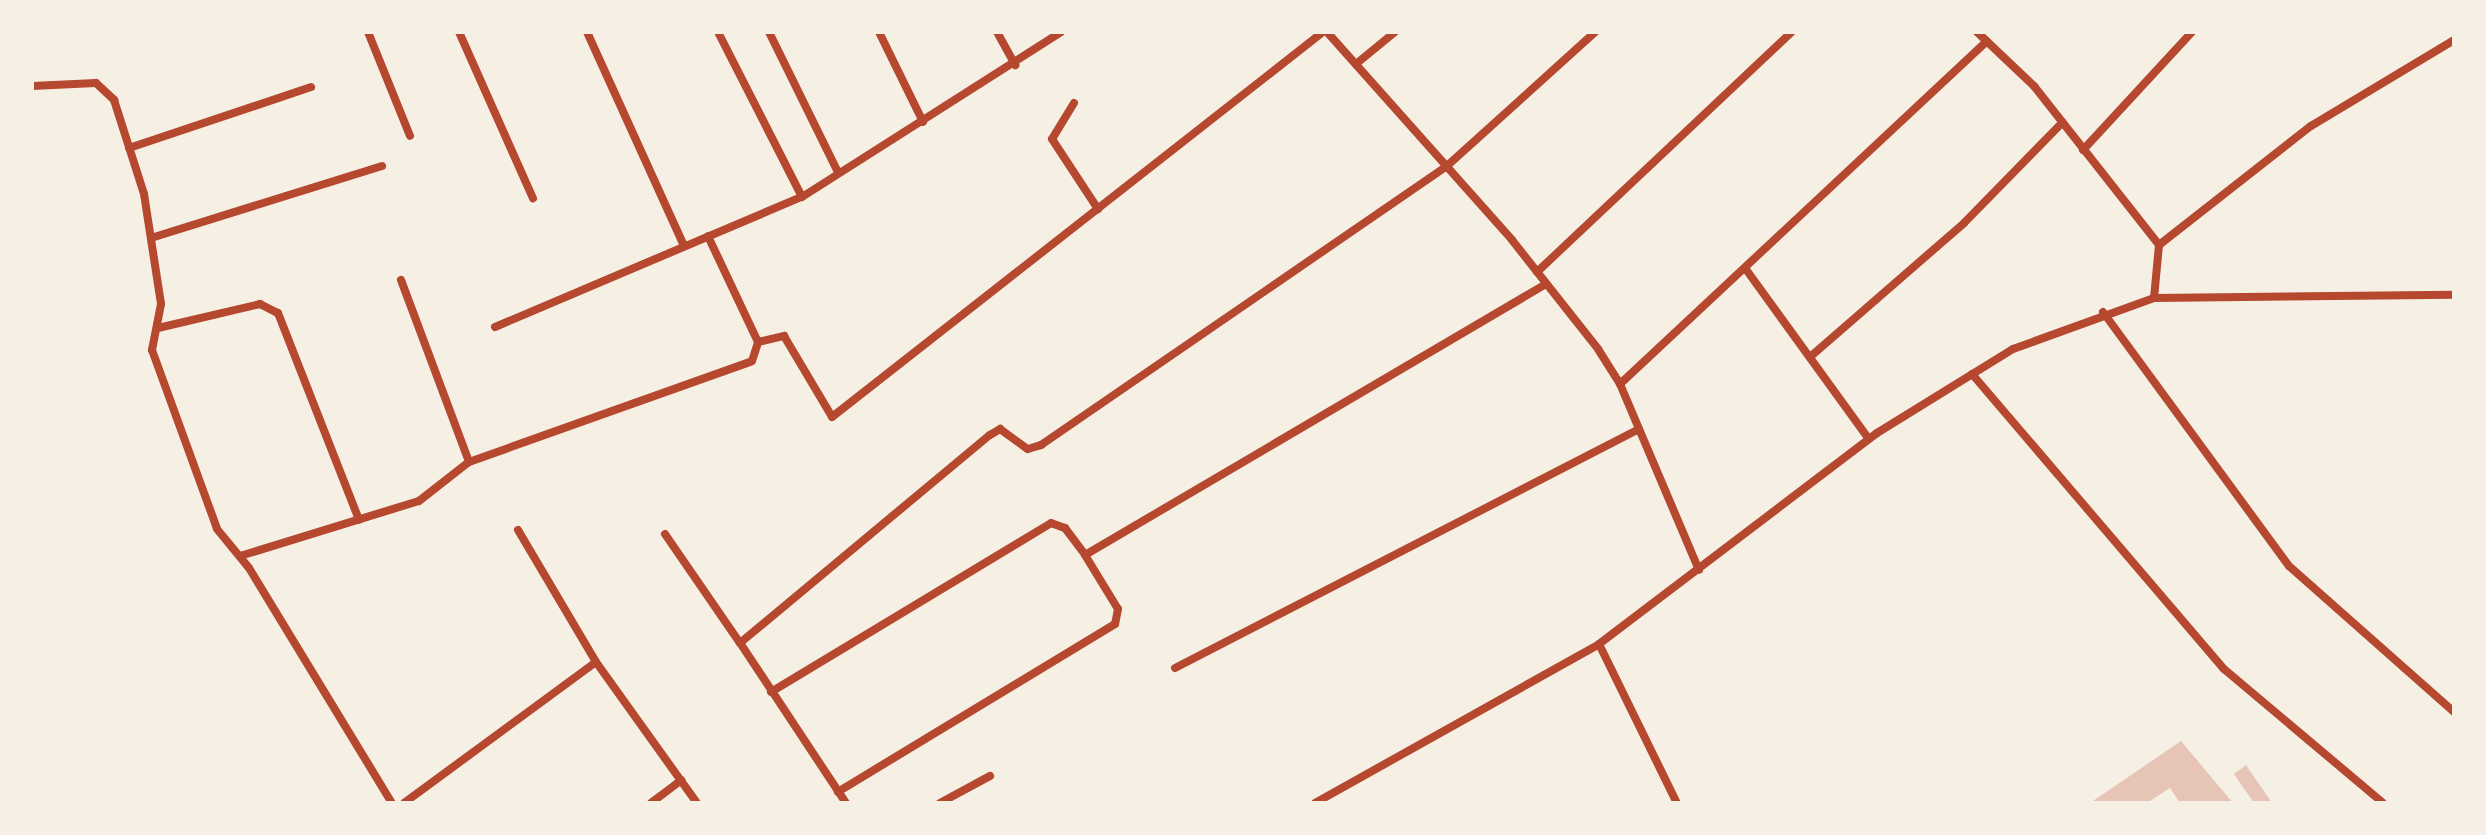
<!DOCTYPE html>
<style>
body{margin:0}
#map{position:relative;width:2486px;height:835px;overflow:hidden;background:#f6efe4;font-family:"IBM Plex Sans",sans-serif}
div>[style]{position:absolute}
[style*='--x']{left:calc(var(--x)*1px);top:calc(var(--y)*1px);width:calc(var(--w)*1px);rotate:calc(var(--a)*1deg)}
.building>*{inset:0;background:#e6c5b7}
.minor>*{height:8px;margin:-4px;padding:0 4px;transform-origin:4px;border-radius:4px;background:#b5482f}
span{translate:-50% -50%;white-space:nowrap;text-align:center;line-height:1.15;-webkit-text-stroke:6px #f6efe4;paint-order:stroke}
.frame{position:absolute;inset:0;border:34px solid #f6efe4;pointer-events:none}
</style>
<div id="map">
<div class="building">
<div style="clip-path:polygon(2181px 741px,2233px 803px,2180px 803px,2170px 788px,2147px 803px,2090px 803px)"></div>
<div style="clip-path:polygon(2246px 765px,2272px 803px,2254px 803px,2234px 774px)"></div>
</div>
<div class="minor">
<div style="--x:368;--y:32;--w:112;--a:68"></div>
<div style="--x:459;--y:32;--w:182;--a:66"></div>
<div style="--x:587;--y:32;--w:235;--a:65.6"></div>
<div style="--x:718;--y:32;--w:185;--a:63"></div>
<div style="--x:769;--y:32;--w:156;--a:63.8"></div>
<div style="--x:879;--y:32;--w:100;--a:63.9"></div>
<div style="--x:997;--y:32;--w:38;--a:61"></div>
<div style="--x:1327;--y:32;--w:278;--a:48.3"></div>
<div style="--x:1512;--y:240;--w:139;--a:51.7"></div>
<div style="--x:1598;--y:349;--w:41;--a:57.8"></div>
<div style="--x:1620;--y:384;--w:202;--a:67"></div>
<div style="--x:1977;--y:32;--w:79;--a:43.5"></div>
<div style="--x:2034;--y:86;--w:202;--a:51.8"></div>
<div style="--x:2159;--y:245;--w:53;--a:95.4"></div>
<div style="--x:1356;--y:64;--w:50;--a:-39.4"></div>
<div style="--x:32;--y:86;--w:64;--a:-2.7"></div>
<div style="--x:96;--y:83;--w:25;--a:43"></div>
<div style="--x:114;--y:100;--w:99;--a:72.3"></div>
<div style="--x:144;--y:194;--w:111;--a:81.2"></div>
<div style="--x:161;--y:304;--w:47;--a:101.1"></div>
<div style="--x:152;--y:350;--w:190;--a:70"></div>
<div style="--x:217;--y:529;--w:50;--a:50.6"></div>
<div style="--x:249;--y:568;--w:275;--a:58.7"></div>
<div style="--x:1074;--y:103;--w:42;--a:121.4"></div>
<div style="--x:1052;--y:139;--w:84;--a:56.7"></div>
<div style="--x:129;--y:148;--w:192;--a:-18.5"></div>
<div style="--x:2083;--y:150;--w:161;--a:-47.3"></div>
<div style="--x:151;--y:238;--w:242;--a:-17.3"></div>
<div style="--x:2159;--y:245;--w:193;--a:-38.1"></div>
<div style="--x:2311;--y:126;--w:167;--a:-31"></div>
<div style="--x:1745;--y:268;--w:211;--a:54.1"></div>
<div style="--x:1537;--y:272;--w:350;--a:-43.3"></div>
<div style="--x:401;--y:280;--w:194;--a:69.5"></div>
<div style="--x:2103;--y:312;--w:315;--a:53.8"></div>
<div style="--x:2289;--y:566;--w:220;--a:41.5"></div>
<div style="--x:495;--y:327;--w:333;--a:-23"></div>
<div style="--x:802;--y:197;--w:307;--a:-32.5"></div>
<div style="--x:158;--y:328;--w:105;--a:-13.2"></div>
<div style="--x:260;--y:304;--w:20;--a:27"></div>
<div style="--x:278;--y:313;--w:222;--a:68.6"></div>
<div style="--x:758;--y:342;--w:27;--a:-13"></div>
<div style="--x:784;--y:336;--w:94;--a:59.3"></div>
<div style="--x:832;--y:417;--w:624;--a:-38.1"></div>
<div style="--x:1810;--y:357;--w:204;--a:-41"></div>
<div style="--x:1964;--y:223;--w:141;--a:-45.6"></div>
<div style="--x:1972;--y:374;--w:388;--a:49.5"></div>
<div style="--x:2224;--y:669;--w:208;--a:40.1"></div>
<div style="--x:1620;--y:384;--w:502;--a:-43.06"></div>
<div style="--x:518;--y:530;--w:153;--a:59.4"></div>
<div style="--x:596;--y:662;--w:173;--a:54.4"></div>
<div style="--x:665;--y:534;--w:132;--a:55.5"></div>
<div style="--x:1085;--y:555;--w:535;--a:-30.45"></div>
<div style="--x:240;--y:556;--w:187;--a:-17.1"></div>
<div style="--x:419;--y:501;--w:63;--a:-38"></div>
<div style="--x:469;--y:462;--w:300;--a:-19.6"></div>
<div style="--x:752;--y:361;--w:20;--a:-72"></div>
<div style="--x:758;--y:342;--w:117;--a:-115.3"></div>
<div style="--x:1599;--y:644;--w:177;--a:63.9"></div>
<div style="--x:1175;--y:668;--w:522;--a:-27.25"></div>
<div style="--x:771;--y:692;--w:327;--a:-31.1"></div>
<div style="--x:1051;--y:523;--w:15;--a:20"></div>
<div style="--x:1065;--y:528;--w:34;--a:53"></div>
<div style="--x:1085;--y:555;--w:63;--a:58.6"></div>
<div style="--x:1118;--y:609;--w:15;--a:101"></div>
<div style="--x:1115;--y:624;--w:324;--a:148.8"></div>
<div style="--x:404;--y:803;--w:238;--a:-36.3"></div>
<div style="--x:651;--y:803;--w:38;--a:-37"></div>
<div style="--x:846;--y:803;--w:192;--a:-123.5"></div>
<div style="--x:740;--y:643;--w:325;--a:-39.8"></div>
<div style="--x:990;--y:435;--w:12;--a:-31"></div>
<div style="--x:1000;--y:429;--w:34;--a:36"></div>
<div style="--x:1028;--y:449;--w:14;--a:-17"></div>
<div style="--x:1041;--y:445;--w:494;--a:-34.5"></div>
<div style="--x:1448;--y:165;--w:198;--a:-42.1"></div>
<div style="--x:940;--y:803;--w:57;--a:-28.4"></div>
<div style="--x:1315;--y:803;--w:325;--a:-29.2"></div>
<div style="--x:1599;--y:644;--w:349;--a:-37.2"></div>
<div style="--x:1877;--y:433;--w:160;--a:-31.7"></div>
<div style="--x:2013;--y:349;--w:150;--a:-19.9"></div>
<div style="--x:2154;--y:298;--w:300;--a:-0.6"></div>
</div>
<div class="frame"></div>
</div>
